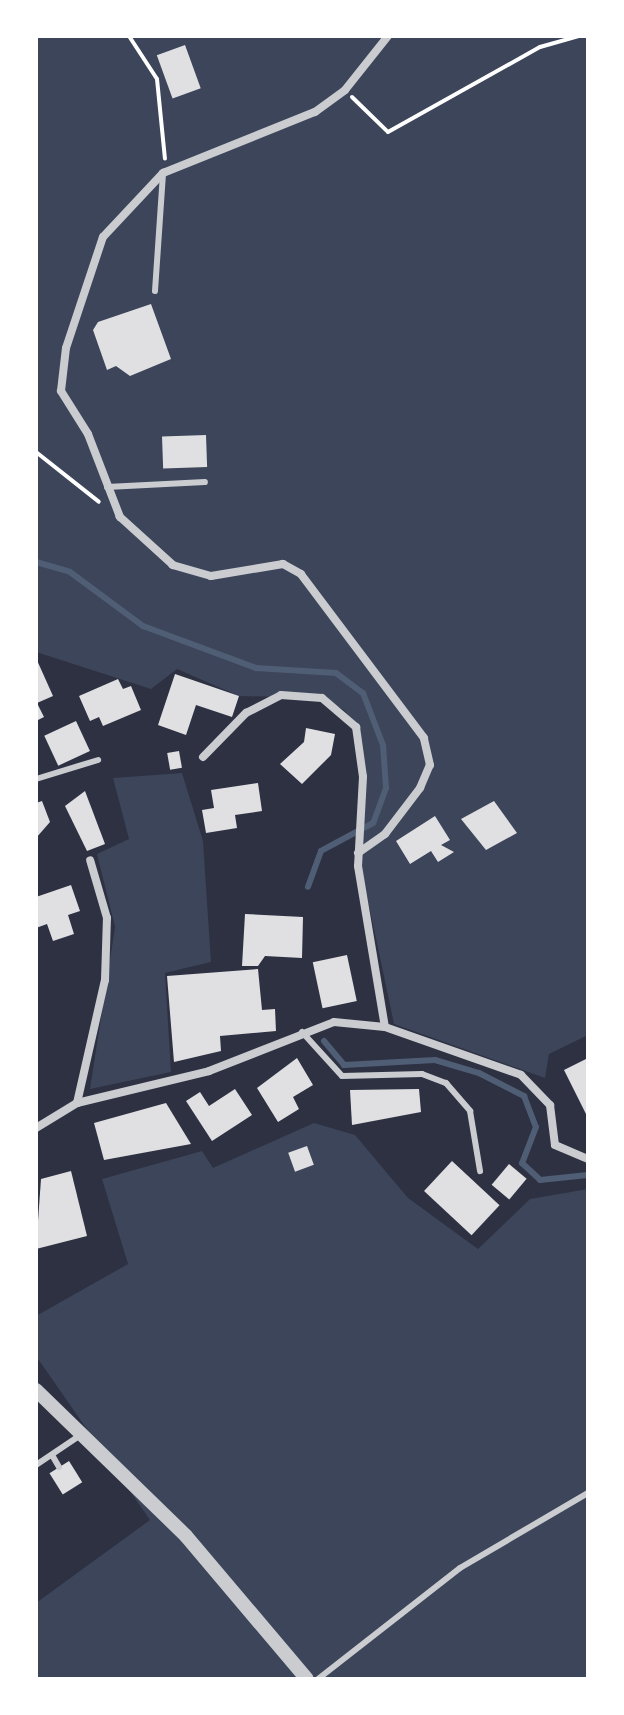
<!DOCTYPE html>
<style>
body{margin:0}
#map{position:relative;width:624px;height:1715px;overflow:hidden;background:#2d3142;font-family:Raleway,sans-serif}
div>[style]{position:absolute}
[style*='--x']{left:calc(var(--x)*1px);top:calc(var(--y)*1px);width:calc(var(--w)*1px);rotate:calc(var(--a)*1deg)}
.green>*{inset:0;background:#3c4559}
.stream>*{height:6px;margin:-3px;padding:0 3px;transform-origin:3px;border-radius:3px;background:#4f5d75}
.building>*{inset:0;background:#e0e0e3;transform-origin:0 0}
.path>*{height:4px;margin:-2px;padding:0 2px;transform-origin:2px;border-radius:2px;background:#fff}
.service>*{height:6px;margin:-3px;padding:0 3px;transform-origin:3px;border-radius:3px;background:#caccd0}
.minor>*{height:8px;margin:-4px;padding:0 4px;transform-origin:4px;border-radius:4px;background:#caccd0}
.tertiary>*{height:14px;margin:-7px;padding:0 7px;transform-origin:7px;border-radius:7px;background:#caccd0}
span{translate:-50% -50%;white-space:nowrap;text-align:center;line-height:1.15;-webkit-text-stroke:8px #fff;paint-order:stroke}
.frame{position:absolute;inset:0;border:38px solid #fff;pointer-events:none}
</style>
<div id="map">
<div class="green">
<div style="clip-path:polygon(36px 36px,588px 36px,588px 1035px,549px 1054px,545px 1078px,394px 1024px,358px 853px,363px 777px,356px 727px,344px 710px,322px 698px,239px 696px,177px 669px,151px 689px,36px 652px)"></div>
<div style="clip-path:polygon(182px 773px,203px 841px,211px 962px,165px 973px,171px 1072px,90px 1089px,115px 927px,97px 854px,129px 839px,113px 778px)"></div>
<div style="clip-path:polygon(314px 1123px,355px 1135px,408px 1198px,478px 1249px,530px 1199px,588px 1189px,588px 1679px,36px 1679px,36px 1603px,150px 1520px,36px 1356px,36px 1316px,128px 1264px,102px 1179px,202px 1151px,213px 1168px)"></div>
</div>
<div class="stream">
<div style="--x:36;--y:562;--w:35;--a:16"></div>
<div style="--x:70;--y:572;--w:91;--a:36.5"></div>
<div style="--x:143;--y:626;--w:121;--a:20.4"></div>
<div style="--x:256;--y:668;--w:80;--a:3.6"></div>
<div style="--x:336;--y:673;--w:34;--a:37"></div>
<div style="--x:363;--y:693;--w:56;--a:69"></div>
<div style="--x:383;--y:745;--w:43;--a:86"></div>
<div style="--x:386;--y:788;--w:37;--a:110"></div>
<div style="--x:373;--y:823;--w:59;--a:151.7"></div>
<div style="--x:321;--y:851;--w:38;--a:110"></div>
<div style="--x:324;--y:1041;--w:31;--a:50"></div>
<div style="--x:344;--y:1065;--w:91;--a:-3.1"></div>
<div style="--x:435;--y:1060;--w:46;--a:16.5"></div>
<div style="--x:479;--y:1073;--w:51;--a:27.1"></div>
<div style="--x:524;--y:1096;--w:33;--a:69"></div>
<div style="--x:536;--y:1127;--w:39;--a:111"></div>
<div style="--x:522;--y:1163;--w:25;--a:43"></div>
<div style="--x:540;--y:1180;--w:48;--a:-5.9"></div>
</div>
<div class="building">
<div style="left:185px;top:45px;width:46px;height:30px;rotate:70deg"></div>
<div style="clip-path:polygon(151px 304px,171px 359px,130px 376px,116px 366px,107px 370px,93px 330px,98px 322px)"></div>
<div style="left:206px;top:435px;width:32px;height:44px;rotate:88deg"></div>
<div style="clip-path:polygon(36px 658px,53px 696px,37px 703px,44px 717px,36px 721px)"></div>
<div style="clip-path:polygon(175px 674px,239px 696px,232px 717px,196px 705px,186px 735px,158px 725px)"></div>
<div style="clip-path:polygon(118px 679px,123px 689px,131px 686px,141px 710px,103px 726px,99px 717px,90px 721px,79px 696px)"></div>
<div style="left:76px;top:721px;width:33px;height:35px;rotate:65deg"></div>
<div style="clip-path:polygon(306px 728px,335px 734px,331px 755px,302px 784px,280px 764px,304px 742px)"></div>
<div style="left:179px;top:751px;width:17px;height:12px;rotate:80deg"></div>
<div style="clip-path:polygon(258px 783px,262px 811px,235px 815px,237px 828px,206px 833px,202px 810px,214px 808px,211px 790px)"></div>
<div style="clip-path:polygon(85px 791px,105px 844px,87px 851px,65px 806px)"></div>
<div style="clip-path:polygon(42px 801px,50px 822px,36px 838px,36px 803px)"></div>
<div style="clip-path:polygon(494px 801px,517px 833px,486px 850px,461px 819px)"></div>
<div style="clip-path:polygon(435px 816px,450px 840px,441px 845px,454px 852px,438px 862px,431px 851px,410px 864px,396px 841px)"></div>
<div style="clip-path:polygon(71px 885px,80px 911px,68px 915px,74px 934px,53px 941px,47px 924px,36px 928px,36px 897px)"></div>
<div style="clip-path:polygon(245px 914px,303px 917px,302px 958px,265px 956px,258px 966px,242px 966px)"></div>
<div style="left:347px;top:955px;width:47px;height:35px;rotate:78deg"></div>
<div style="clip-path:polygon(258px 969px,262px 1010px,275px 1009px,276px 1031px,220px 1036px,221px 1051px,174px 1062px,167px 976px)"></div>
<div style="clip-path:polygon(297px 1058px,313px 1085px,293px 1097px,299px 1109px,278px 1122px,257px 1088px)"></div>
<div style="clip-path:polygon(588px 1058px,588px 1118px,564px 1070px)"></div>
<div style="clip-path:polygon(235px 1089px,252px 1115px,212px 1141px,186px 1101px,200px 1092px,209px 1106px)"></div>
<div style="clip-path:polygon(419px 1089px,421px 1112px,352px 1125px,350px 1090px)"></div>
<div style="clip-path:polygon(166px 1103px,191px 1144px,104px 1160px,94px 1123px)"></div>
<div style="left:307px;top:1146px;width:20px;height:20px;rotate:70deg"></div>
<div style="left:452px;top:1161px;width:65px;height:41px;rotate:43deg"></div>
<div style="left:509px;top:1164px;width:23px;height:27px;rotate:40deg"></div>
<div style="clip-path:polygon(71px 1171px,87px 1236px,36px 1249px,41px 1179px)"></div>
<div style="left:69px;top:1461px;width:25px;height:23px;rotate:58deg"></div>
</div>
<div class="path">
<div style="--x:129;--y:36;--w:51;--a:56.9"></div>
<div style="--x:157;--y:79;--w:80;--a:84.3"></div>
<div style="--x:352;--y:97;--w:50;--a:44.2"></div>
<div style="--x:388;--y:132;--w:174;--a:-29.2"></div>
<div style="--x:540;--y:47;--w:41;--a:-15.8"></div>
<div style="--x:36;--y:452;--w:80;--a:38.4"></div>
</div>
<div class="service">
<div style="--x:155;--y:291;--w:116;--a:-86.1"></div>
<div style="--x:107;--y:487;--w:98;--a:-2.9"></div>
<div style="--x:36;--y:779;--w:65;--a:-17"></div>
<div style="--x:302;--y:1032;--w:59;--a:47.7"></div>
<div style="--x:342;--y:1076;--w:80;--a:-1.4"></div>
<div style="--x:422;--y:1074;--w:26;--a:21"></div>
<div style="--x:446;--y:1083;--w:37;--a:49"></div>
<div style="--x:470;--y:1111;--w:61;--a:80.5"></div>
<div style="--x:52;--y:1455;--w:14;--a:60"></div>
<div style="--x:36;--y:1465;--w:52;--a:-34"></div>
<div style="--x:318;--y:1679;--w:180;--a:-38"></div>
<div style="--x:460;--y:1568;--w:148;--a:-30.4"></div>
</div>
<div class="minor">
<div style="--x:203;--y:757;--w:62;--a:-45.7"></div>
<div style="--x:246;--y:713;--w:39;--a:-27"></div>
<div style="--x:281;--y:695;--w:41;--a:4.2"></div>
<div style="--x:322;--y:698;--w:45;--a:40.5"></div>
<div style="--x:356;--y:727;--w:50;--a:82"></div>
<div style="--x:363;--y:777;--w:89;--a:93.2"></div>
<div style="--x:358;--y:866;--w:163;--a:80.5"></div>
<div style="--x:358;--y:853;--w:33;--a:-35"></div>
<div style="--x:385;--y:834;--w:58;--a:-52.7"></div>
<div style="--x:420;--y:788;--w:25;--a:-67"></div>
<div style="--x:430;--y:765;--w:28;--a:-103"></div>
<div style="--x:424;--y:738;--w:205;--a:-126.9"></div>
<div style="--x:301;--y:574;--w:21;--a:-151"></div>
<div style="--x:283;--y:564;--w:73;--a:170.5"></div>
<div style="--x:211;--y:576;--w:40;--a:-164"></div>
<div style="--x:173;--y:565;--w:72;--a:-137.8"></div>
<div style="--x:120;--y:517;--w:89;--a:-111.1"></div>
<div style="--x:88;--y:434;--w:51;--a:-122.1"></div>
<div style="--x:61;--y:391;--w:43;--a:-83.4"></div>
<div style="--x:66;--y:348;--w:117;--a:-71.6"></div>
<div style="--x:103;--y:237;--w:88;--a:-46.8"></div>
<div style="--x:163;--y:173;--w:164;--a:-21.9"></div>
<div style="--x:315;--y:112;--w:37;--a:-36"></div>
<div style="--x:345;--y:90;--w:69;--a:-51.5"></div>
<div style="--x:77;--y:1103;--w:126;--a:-77.2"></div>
<div style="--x:105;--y:980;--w:62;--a:-88.2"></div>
<div style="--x:107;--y:918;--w:60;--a:-106.3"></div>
<div style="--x:36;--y:1128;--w:48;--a:-31.4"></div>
<div style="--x:77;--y:1103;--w:136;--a:-13.6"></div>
<div style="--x:209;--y:1071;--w:134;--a:-21.4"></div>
<div style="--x:334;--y:1022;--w:51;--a:5.6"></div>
<div style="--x:385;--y:1027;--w:144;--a:19.4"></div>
<div style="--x:521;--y:1075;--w:42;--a:46"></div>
<div style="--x:550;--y:1105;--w:40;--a:82.9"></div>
<div style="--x:555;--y:1145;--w:36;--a:23"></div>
</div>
<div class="tertiary">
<div style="--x:36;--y:1390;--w:209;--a:44.2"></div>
<div style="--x:186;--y:1536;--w:187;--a:49.8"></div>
</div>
<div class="frame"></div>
</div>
